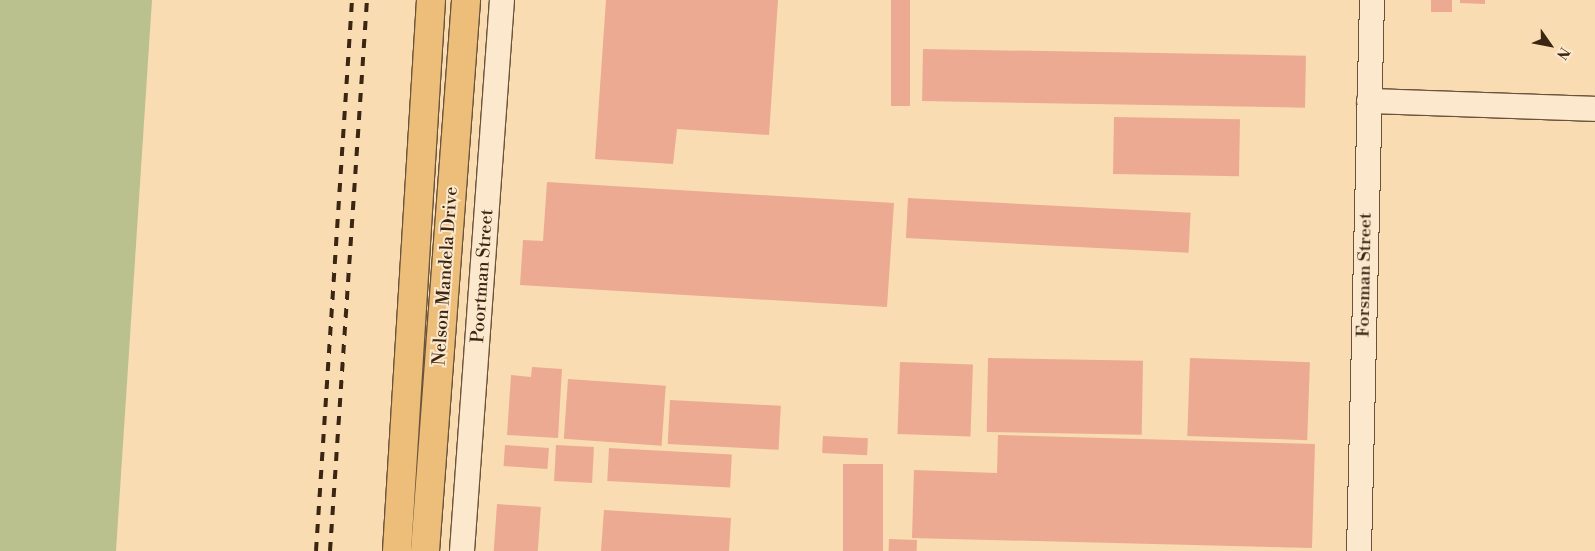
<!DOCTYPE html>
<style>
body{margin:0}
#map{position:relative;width:1595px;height:551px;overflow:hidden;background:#f9dcb2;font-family:"Libre Bodoni",serif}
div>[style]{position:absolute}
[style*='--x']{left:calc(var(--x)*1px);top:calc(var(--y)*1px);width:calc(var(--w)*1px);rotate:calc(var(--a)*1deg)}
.green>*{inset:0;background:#bbc18e}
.building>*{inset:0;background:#ecaa92;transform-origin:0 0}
.roads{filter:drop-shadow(1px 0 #6a533b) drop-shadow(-1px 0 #6a533b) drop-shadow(0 1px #6a533b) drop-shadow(0 -1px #6a533b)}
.minor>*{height:24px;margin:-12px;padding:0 12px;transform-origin:12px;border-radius:12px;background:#fbe8cd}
.highway>*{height:28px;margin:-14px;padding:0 14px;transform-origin:14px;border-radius:14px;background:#ecbe79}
.rail>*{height:4px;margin-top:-2px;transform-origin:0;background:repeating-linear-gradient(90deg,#3b2513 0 9px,transparent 0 18px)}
span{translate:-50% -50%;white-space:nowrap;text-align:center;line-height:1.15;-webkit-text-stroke:4px #fbe8cd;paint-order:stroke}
.street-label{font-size:18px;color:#3b2513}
.north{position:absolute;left:1525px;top:20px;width:50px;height:50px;-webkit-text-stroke:4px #fbe8cd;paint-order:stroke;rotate:123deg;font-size:14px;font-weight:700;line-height:20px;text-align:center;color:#3b2513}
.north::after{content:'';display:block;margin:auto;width:18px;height:22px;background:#3b2513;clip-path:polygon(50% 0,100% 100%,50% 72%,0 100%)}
</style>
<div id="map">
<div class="green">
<div style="clip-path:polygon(0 0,152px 0,116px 551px,0 551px)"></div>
</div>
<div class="building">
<div style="clip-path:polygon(606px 0,778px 0,769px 135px,677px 129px,673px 164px,595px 159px)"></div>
<div style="left:891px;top:0;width:19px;height:106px"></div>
<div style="left:1431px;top:0;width:21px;height:12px"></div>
<div style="clip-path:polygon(1460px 0,1485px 0,1485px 4px,1460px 3px)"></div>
<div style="left:923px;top:49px;width:383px;height:52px;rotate:1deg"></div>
<div style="left:1114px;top:117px;width:126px;height:57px;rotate:1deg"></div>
<div style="clip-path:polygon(547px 182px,894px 203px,887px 307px,520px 285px,523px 240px,543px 241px)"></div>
<div style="left:908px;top:198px;width:283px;height:40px;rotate:3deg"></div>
<div style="left:988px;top:358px;width:155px;height:74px;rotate:1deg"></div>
<div style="left:1190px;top:358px;width:120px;height:78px;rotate:2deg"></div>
<div style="left:900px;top:362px;width:73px;height:72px;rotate:2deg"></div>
<div style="clip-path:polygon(532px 367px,562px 369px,558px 438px,507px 435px,511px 375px,531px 377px)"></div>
<div style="left:568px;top:379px;width:98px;height:60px;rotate:4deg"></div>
<div style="left:670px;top:400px;width:111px;height:44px;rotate:3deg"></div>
<div style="clip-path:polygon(998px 435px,1315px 444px,1312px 548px,912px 538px,914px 470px,997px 473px)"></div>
<div style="left:823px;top:436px;width:45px;height:17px;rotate:3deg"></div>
<div style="left:505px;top:445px;width:44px;height:21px;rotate:4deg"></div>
<div style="left:556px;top:445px;width:38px;height:36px;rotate:3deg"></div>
<div style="left:609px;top:448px;width:123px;height:33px;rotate:3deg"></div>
<div style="left:843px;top:464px;width:40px;height:87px"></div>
<div style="left:497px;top:504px;width:44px;height:47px;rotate:4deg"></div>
<div style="clip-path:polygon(604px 510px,731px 518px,729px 551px,601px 551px)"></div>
<div style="left:889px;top:539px;width:28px;height:12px;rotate:2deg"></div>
</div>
<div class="roads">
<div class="minor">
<div style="--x:1369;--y:101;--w:226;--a:2"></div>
<div style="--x:462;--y:551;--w:552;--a:-85.85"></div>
<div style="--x:1359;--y:551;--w:551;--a:-88.65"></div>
</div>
<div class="highway">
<div style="--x:397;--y:551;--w:552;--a:-86.47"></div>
<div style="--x:425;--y:551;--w:553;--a:-85.74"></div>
</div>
</div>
<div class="rail">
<div style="--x:316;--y:551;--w:552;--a:-86.26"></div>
<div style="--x:330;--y:551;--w:552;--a:-86.16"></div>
</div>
<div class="street-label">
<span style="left:1365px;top:275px;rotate:-89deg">Forsman Street</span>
<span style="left:446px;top:276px;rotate:-86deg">Nelson Mandela Drive</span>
<span style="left:483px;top:276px;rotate:-86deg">Poortman Street</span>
</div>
<div class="north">N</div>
</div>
